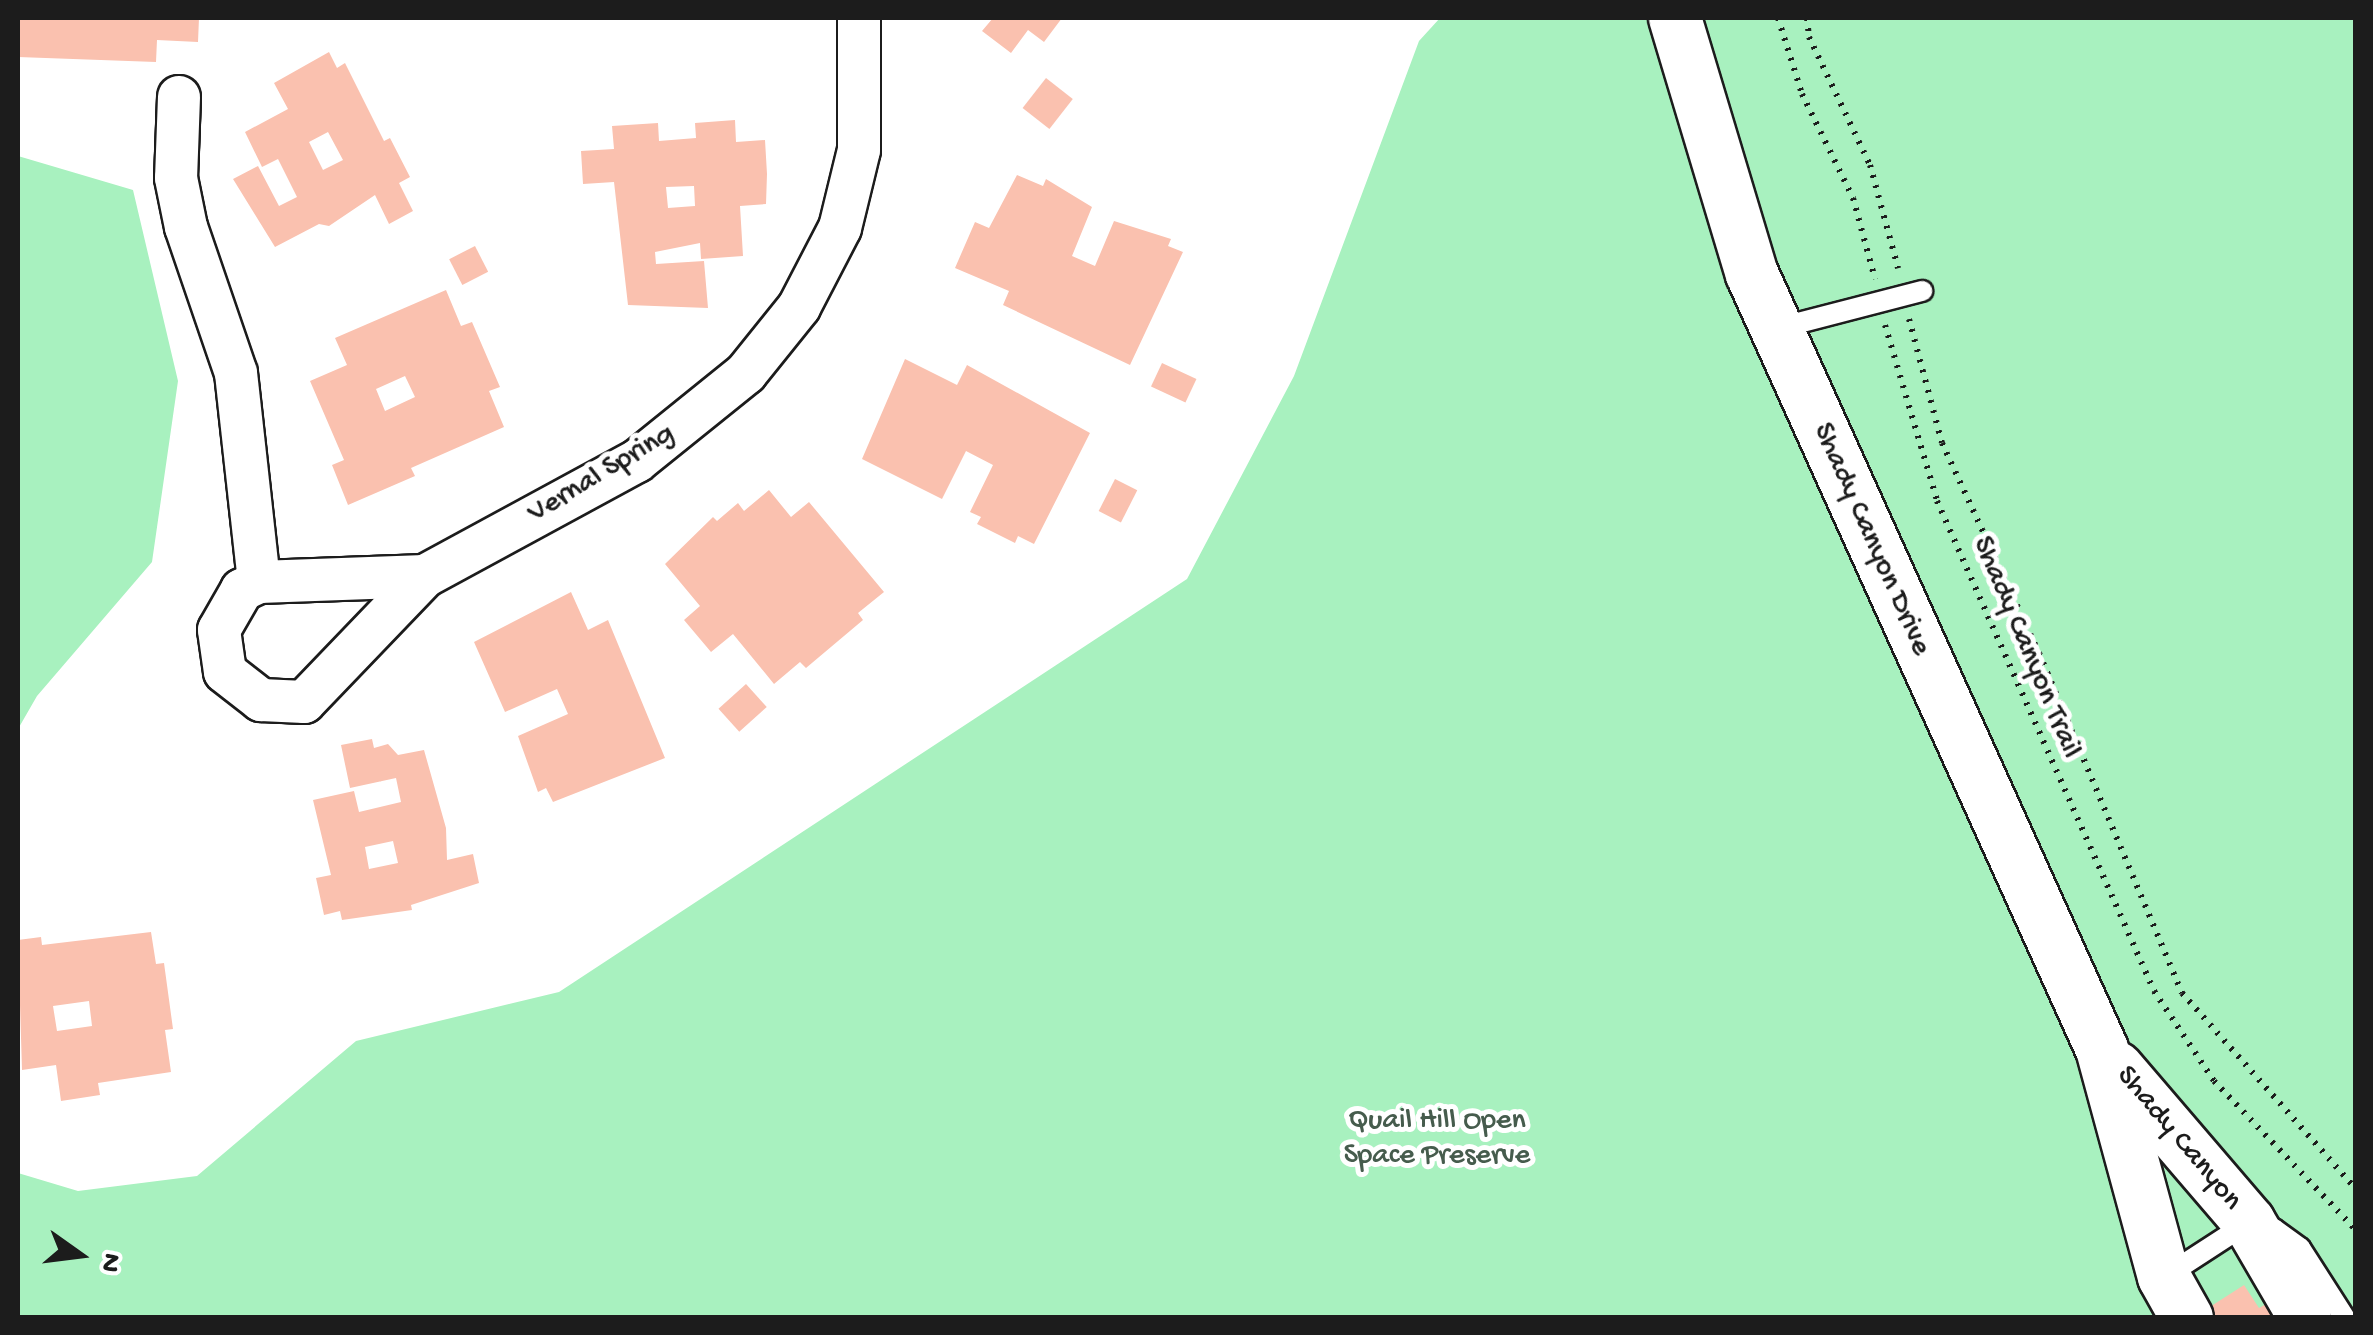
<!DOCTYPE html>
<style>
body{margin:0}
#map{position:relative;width:2373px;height:1335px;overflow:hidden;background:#fff;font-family:"Gochi Hand",sans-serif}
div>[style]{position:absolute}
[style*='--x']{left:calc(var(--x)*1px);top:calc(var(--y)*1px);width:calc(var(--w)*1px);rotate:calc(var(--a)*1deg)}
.green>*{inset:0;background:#a8f1bf}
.building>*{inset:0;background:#fac1af;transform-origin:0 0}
.path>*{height:6px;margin-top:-3px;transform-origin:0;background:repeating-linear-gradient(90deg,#1c1c1c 0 2.5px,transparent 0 10.5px)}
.roads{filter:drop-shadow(2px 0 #1c1c1c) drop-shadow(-2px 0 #1c1c1c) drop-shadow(0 2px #1c1c1c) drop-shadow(0 -2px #1c1c1c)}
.service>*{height:20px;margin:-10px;padding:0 10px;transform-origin:10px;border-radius:10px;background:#fff}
.minor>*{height:42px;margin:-21px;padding:0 21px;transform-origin:21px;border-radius:21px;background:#fff}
.tertiary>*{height:52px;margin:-26px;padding:0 26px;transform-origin:26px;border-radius:26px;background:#fff}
span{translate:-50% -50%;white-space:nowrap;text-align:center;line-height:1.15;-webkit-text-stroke:10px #fff;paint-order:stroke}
.street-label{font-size:30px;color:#1c1c1c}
.park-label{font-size:30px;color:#465c4d}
.frame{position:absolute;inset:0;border:20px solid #1c1c1c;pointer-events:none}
.north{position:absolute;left:30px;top:1205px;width:100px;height:100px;-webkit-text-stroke:8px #fff;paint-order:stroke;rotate:104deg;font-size:28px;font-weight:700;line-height:40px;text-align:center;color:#1c1c1c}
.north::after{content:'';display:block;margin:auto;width:35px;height:45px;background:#1c1c1c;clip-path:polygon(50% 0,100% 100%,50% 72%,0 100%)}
</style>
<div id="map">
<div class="green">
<div style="clip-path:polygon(1440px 18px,2355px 18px,2355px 1317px,18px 1317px,18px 1173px,78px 1191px,197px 1176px,356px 1041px,559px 992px,1187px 579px,1294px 376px,1419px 41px)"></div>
<div style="clip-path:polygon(18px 156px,133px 190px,178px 381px,152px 562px,37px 696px,18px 729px)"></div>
</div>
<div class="building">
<div style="clip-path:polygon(18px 18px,199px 18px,198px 42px,157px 40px,156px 62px,18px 57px)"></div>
<div style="clip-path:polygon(993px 18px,1062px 18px,1044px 42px,1028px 30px,1011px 53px,982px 31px)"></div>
<div style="clip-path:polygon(evenodd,329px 52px,337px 68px,345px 63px,384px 141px,390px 138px,410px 177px,399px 183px,413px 211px,389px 224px,375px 195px,329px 226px,319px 224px,275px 247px,233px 179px,258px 166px,279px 206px,297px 197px,278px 159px,262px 167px,245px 132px,288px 109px,274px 83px,329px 52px,328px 132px,343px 160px,323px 170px,309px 142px,328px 132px)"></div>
<div style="left:1046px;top:78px;width:34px;height:38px;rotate:38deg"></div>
<div style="clip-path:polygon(evenodd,735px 120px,736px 142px,765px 140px,767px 174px,766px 204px,740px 206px,743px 256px,701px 259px,700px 243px,655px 252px,656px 264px,704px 261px,708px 308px,628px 305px,614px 182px,583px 184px,581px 151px,614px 149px,612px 126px,658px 123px,659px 141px,696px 138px,695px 123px,735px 120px,694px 186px,695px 206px,668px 208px,666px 187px,694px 186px)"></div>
<div style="clip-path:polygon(1017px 175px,1043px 186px,1046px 179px,1092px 207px,1072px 256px,1095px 266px,1114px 221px,1171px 239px,1168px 246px,1183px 252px,1130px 365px,1003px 305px,1009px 291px,955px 268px,975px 222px,989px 228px)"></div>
<div style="left:475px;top:246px;width:29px;height:29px;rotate:63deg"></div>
<div style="clip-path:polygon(evenodd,446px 290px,461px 326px,472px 322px,500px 387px,489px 391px,504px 427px,411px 468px,415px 476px,348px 505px,332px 465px,344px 460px,310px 381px,347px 365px,335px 338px,446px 290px,405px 376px,415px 397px,385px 411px,376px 389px,405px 376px)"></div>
<div style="clip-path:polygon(905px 359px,957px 385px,967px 365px,1090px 433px,1034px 544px,1018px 536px,1015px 543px,977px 524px,981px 517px,970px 512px,993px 465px,966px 451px,942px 499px,862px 459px)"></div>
<div style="left:1162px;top:363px;width:38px;height:26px;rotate:25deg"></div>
<div style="left:1115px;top:479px;width:25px;height:36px;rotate:27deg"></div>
<div style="clip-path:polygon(769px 490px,791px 517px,809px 502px,884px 592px,858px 613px,863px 620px,806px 668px,800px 662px,774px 684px,733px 634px,711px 652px,684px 620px,700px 606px,665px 564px,713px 517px,717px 521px,738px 503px,744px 511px)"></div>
<div style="clip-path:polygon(571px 592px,588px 630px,608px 620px,665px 758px,553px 802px,546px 788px,538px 792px,518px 736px,568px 714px,557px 689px,505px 712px,474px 642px)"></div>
<div style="left:746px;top:684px;width:31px;height:37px;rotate:48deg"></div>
<div style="clip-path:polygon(evenodd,372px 739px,374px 748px,388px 744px,398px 755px,424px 750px,446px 828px,447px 860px,473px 854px,479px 883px,411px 905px,412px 910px,342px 920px,340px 911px,324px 915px,316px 878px,331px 875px,313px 800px,354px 791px,359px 812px,401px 802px,396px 778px,350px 788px,341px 745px,372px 739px,393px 841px,398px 863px,369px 869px,365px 847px,393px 841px)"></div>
<div style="clip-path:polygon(evenodd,151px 932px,156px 964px,164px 963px,173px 1029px,165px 1030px,171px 1072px,98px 1083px,100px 1095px,61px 1101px,56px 1065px,22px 1070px,18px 940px,41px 937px,42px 945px,151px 932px,89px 1001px,92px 1026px,57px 1031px,53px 1006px,89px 1001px)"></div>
<div style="clip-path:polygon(2244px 1285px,2259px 1308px,2266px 1304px,2275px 1318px,2210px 1318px,2205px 1310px)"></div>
</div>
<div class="path">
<div style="--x:1778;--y:18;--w:80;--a:72.5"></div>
<div style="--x:1802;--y:94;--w:116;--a:63.9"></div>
<div style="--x:1853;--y:198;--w:84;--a:74.8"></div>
<div style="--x:1807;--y:18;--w:19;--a:84"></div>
<div style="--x:1809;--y:37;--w:142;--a:64.5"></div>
<div style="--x:1870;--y:165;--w:107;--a:74.8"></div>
<div style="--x:1909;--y:319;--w:128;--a:75.1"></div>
<div style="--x:1942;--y:443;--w:231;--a:65.2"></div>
<div style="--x:2039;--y:653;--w:369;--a:67.2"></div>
<div style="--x:2182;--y:993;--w:262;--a:48.4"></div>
<div style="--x:1885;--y:325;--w:184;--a:73.5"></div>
<div style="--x:1937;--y:501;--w:536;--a:66.11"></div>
<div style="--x:2154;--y:991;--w:108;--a:56.3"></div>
<div style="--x:2214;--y:1081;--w:206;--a:46.4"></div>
</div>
<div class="roads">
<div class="service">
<div style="--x:1779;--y:328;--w:148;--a:-14.5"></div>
<div style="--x:2166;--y:1276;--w:99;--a:-33"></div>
<div style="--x:2249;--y:1222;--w:26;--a:16"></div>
<div style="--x:2274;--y:1229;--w:32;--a:36"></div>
<div style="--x:2300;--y:1248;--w:83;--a:57.3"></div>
</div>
<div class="minor">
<div style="--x:179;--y:97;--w:81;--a:92.1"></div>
<div style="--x:176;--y:178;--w:50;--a:78.5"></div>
<div style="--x:186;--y:227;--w:154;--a:71.1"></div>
<div style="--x:236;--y:373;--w:210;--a:83.7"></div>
<div style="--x:425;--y:576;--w:166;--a:177.9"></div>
<div style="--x:259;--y:582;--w:19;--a:155"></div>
<div style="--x:242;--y:590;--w:46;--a:119.9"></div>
<div style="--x:219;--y:630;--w:42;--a:81.9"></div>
<div style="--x:225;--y:672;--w:46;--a:37.9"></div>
<div style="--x:261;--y:700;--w:43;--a:2.7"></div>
<div style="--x:304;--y:702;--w:175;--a:-46.2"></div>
<div style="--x:425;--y:576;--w:241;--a:-28.5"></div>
<div style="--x:637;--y:461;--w:140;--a:-38.9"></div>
<div style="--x:746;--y:373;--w:85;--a:-51.2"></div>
<div style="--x:799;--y:307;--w:89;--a:-62.6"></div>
<div style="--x:840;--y:228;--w:80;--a:-76.3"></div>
<div style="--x:859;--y:150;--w:132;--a:-90"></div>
</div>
<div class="tertiary">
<div style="--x:1675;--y:18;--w:267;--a:73.3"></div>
<div style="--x:1752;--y:274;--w:850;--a:65.7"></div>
<div style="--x:2102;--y:1049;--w:236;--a:74.8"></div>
<div style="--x:2164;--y:1277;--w:47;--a:60.7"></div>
<div style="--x:2117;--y:1068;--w:203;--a:49.4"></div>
<div style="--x:2249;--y:1222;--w:111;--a:59.7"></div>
</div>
</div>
<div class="street-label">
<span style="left:602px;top:475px;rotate:-31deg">Vernal Spring</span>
<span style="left:1870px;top:540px;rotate:66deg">Shady Canyon Drive</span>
<span style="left:2025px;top:648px;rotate:67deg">Shady Canyon Trail</span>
<span style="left:2178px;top:1139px;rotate:50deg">Shady Canyon</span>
</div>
<div class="park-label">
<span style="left:1437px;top:1139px">Quail Hill Open<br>Space Preserve</span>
</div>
<div class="frame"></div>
<div class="north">N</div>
</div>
